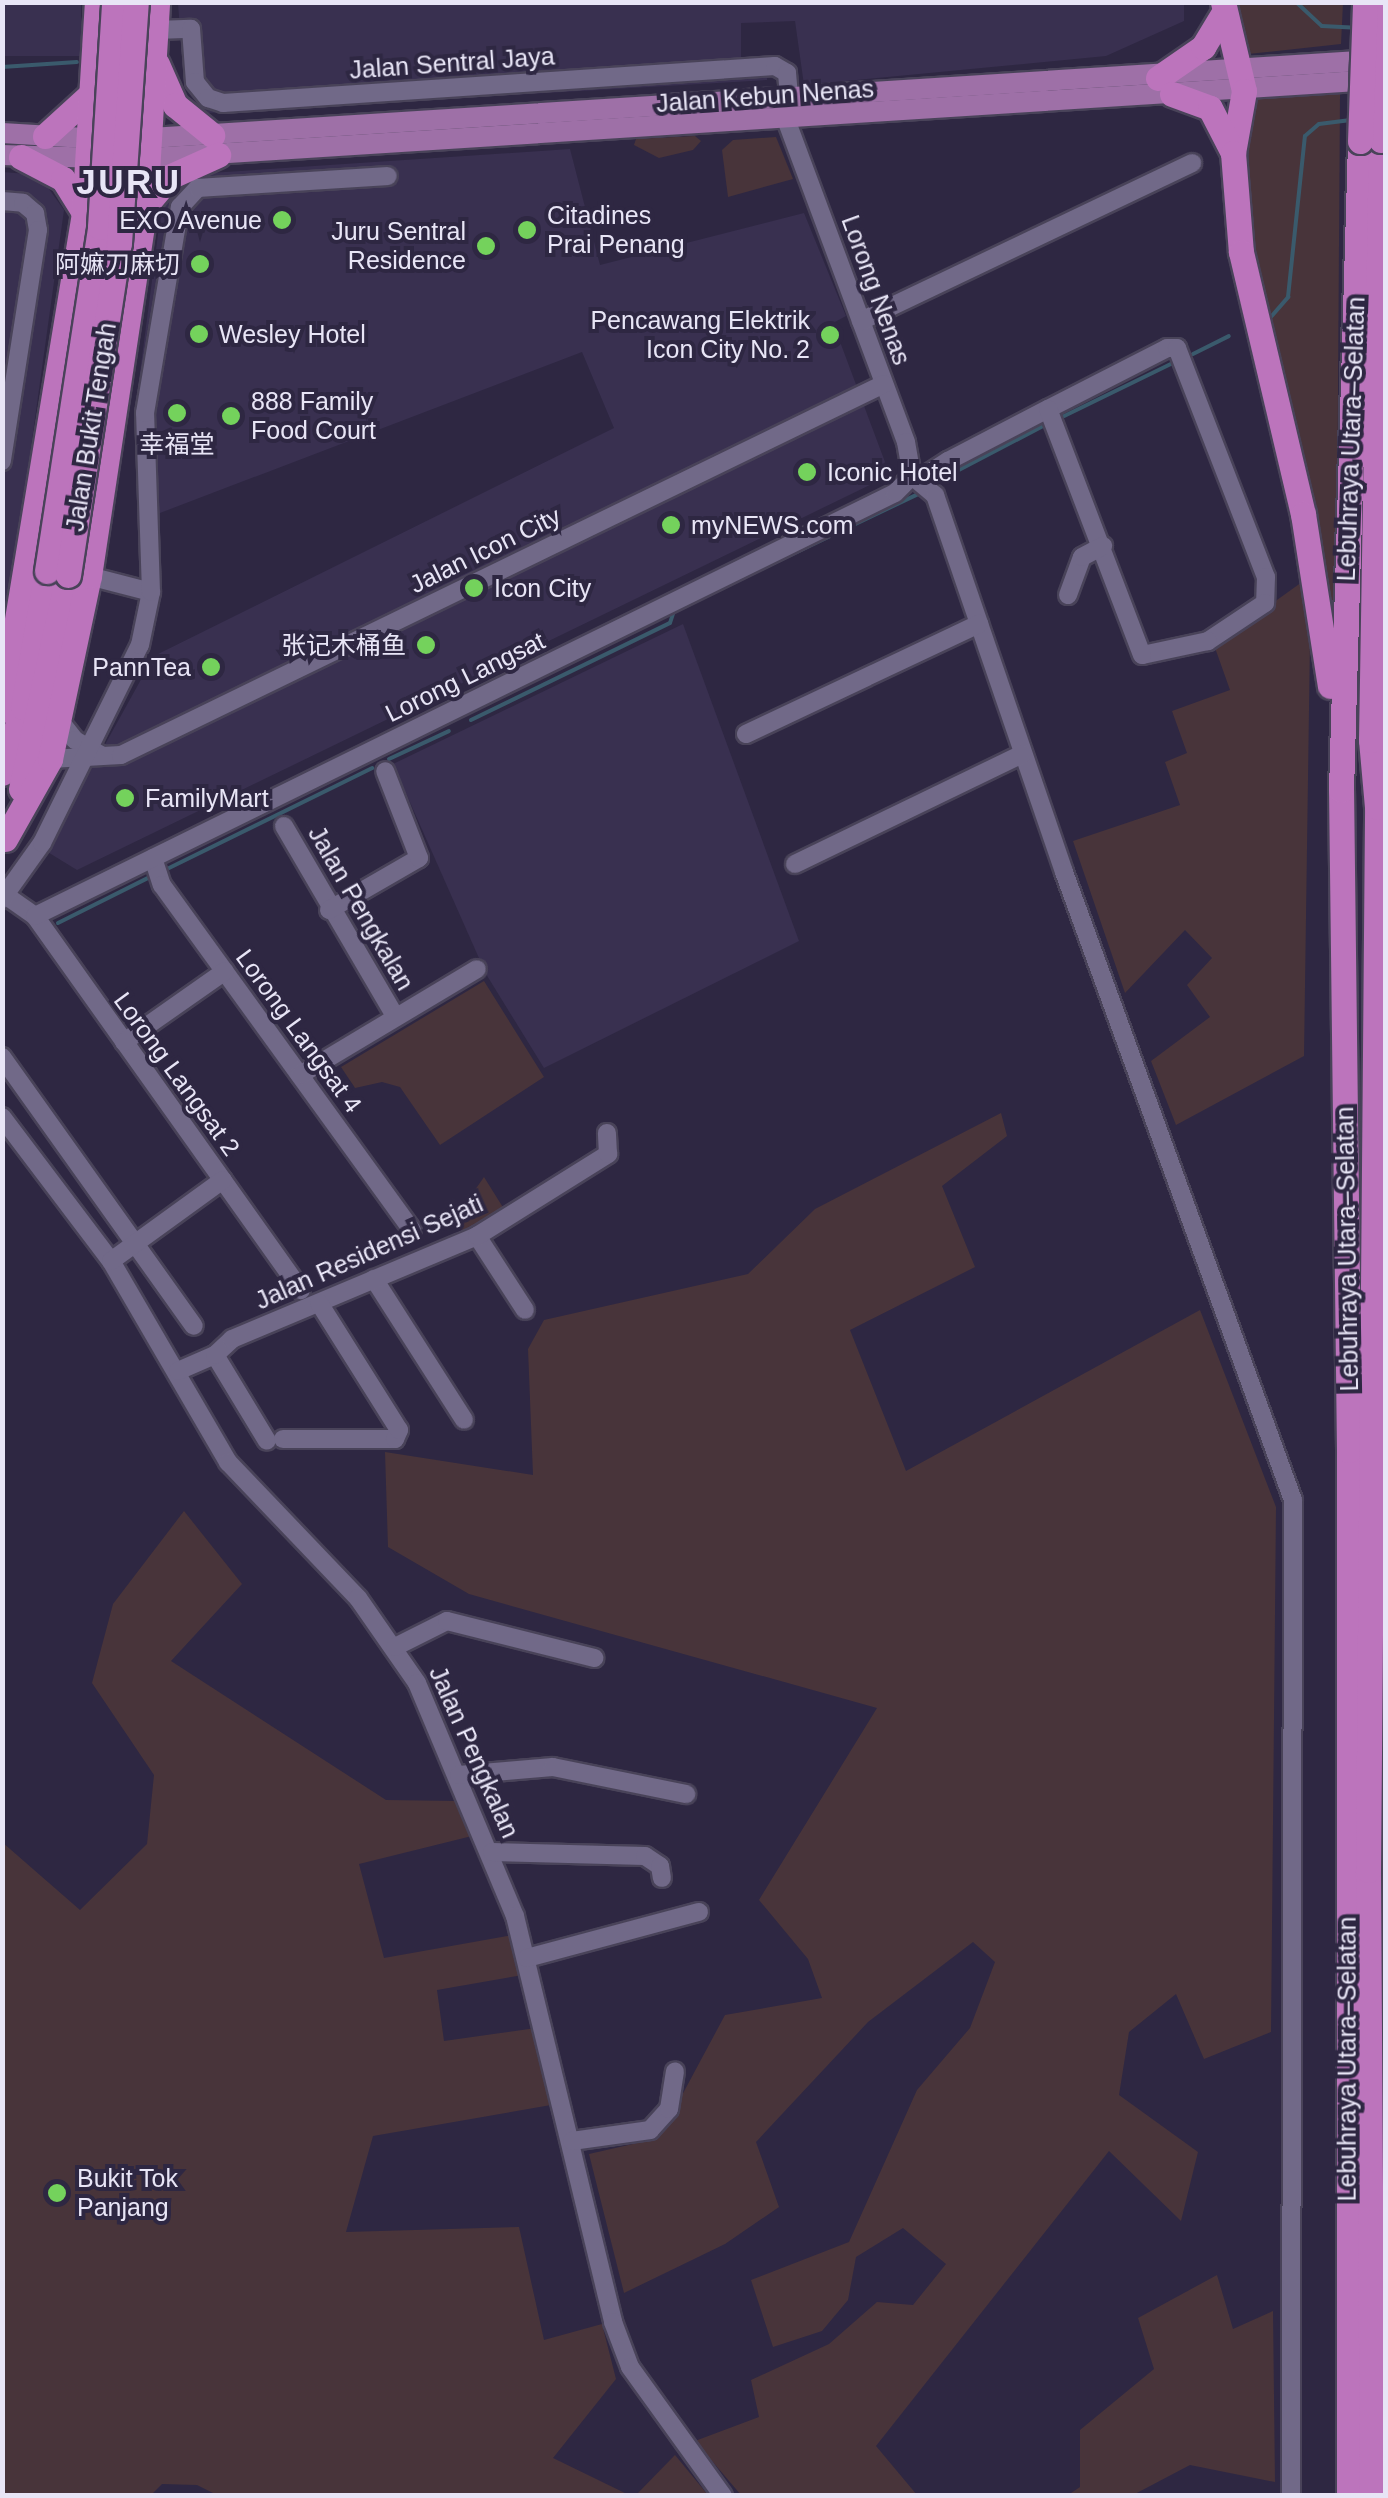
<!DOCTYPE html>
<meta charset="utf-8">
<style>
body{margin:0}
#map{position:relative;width:1388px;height:2498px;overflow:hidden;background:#2e2742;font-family:Helvetica,"Noto Sans SC",sans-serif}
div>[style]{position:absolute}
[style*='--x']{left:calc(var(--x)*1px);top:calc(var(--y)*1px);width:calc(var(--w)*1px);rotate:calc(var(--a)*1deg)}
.built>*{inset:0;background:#393050;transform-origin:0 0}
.green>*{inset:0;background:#48343a}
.stream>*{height:4px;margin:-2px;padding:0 2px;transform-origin:2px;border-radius:2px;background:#3a5a6c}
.roads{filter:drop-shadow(2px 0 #494359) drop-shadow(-2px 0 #494359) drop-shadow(0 2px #494359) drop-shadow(0 -2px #494359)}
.minor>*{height:18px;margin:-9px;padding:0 9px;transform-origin:9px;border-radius:9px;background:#716988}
.major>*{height:20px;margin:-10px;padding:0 10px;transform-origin:10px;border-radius:10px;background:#9e70a7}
.highway>*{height:25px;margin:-12.5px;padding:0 12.5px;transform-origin:12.5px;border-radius:12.5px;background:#bc74bc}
.bridges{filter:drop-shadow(2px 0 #494359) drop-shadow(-2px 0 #494359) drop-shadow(0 2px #494359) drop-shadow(0 -2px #494359)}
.highway-bridge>*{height:25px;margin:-12.5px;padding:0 12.5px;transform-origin:12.5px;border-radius:12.5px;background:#bc74bc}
.dots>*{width:28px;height:28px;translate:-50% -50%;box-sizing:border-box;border:5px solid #2e2742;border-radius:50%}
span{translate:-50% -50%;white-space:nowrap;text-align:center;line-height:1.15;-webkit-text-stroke:8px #2e2742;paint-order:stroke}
.street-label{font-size:25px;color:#e8e5f6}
.poi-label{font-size:25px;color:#e8e5f6}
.left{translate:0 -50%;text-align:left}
.right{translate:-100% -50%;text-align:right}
.district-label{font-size:35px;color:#e8e5f6;font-weight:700;letter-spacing:2.5px}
.frame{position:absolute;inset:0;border:5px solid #e8e5f6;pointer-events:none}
</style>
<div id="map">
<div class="built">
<div style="clip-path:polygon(1184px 2px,1184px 21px,1106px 56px,804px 85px,795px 21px,741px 23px,741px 59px,766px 59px,767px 80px,207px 113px,184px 84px,178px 3px)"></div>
<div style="left:2px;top:3px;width:79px;height:53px"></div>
<div style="clip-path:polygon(570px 149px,600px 265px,804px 213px,846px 316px,833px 323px,885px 462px,874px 483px,77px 870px,46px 851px,154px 656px,614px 428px,582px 352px,139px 521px,138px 388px,160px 219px,172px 187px,195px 174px)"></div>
<div style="clip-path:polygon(3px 172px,39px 175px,64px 210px,3px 648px)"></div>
<div style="clip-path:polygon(683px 624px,799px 941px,544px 1068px,486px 974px,393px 764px)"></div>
</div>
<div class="green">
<div style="clip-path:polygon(1232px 3px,1343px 3px,1341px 44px,1248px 54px)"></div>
<div style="clip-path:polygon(1340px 94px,1336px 688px,1259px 287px,1242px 143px,1257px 99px)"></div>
<div style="clip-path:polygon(695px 136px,701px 141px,693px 150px,659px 158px,634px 145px,636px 139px)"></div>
<div style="clip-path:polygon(776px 137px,793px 179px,728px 197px,722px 150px,733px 140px)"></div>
<div style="clip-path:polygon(1302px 582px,1310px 640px,1304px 1056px,1176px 1125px,1151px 1061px,1210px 1017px,1187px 985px,1212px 958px,1185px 930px,1125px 993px,1073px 841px,1180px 805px,1165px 762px,1187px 753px,1172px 711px,1230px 690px,1214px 645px)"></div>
<div style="clip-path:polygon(484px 981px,544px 1077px,440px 1145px,400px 1087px,382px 1082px,355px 1088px,341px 1067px)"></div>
<div style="clip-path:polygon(1001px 1113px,1007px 1136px,942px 1186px,975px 1267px,850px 1330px,906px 1471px,1200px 1310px,1276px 1507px,1271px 2032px,1204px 2059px,1176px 1994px,1129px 2032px,1119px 2095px,1198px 2152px,1181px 2221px,1109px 2151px,876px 2446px,917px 2495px,741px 2495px,695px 2441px,759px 2417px,751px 2380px,829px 2344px,877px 2302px,913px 2305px,946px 2264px,903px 2228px,856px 2257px,848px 2300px,822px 2331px,773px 2347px,751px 2280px,849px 2242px,917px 2090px,970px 2028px,995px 1962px,973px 1942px,868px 2022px,756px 2142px,779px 2207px,725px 2244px,624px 2293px,589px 2154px,659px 2138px,725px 2015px,822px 1998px,808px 1959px,759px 1900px,877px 1708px,469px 1594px,388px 1547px,385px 1452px,533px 1475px,528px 1349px,544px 1320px,748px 1274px,815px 1209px)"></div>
<div style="clip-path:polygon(484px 1177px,504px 1209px,464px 1233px,454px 1220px)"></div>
<div style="clip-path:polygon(184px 1511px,242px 1584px,171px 1661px,386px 1800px,455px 1801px,472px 1836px,359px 1864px,384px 1958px,513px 1935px,523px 1975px,437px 1990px,444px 2041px,536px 2028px,551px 2105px,373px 2136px,346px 2232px,519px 2227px,544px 2340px,602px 2324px,616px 2379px,553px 2458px,629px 2495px,219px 2496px,197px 2485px,162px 2484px,151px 2495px,3px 2495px,2px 1842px,80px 1910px,147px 1844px,154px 1775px,92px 1683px,113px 1604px)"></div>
<div style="clip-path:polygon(1217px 2275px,1233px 2329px,1273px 2311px,1275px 2482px,1190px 2465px,1133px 2495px,1068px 2495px,1080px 2487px,1080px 2430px,1154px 2369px,1138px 2318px)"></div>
<div style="clip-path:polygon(675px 2455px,708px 2495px,636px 2495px)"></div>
</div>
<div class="stream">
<div style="--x:1296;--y:2;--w:35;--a:43"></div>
<div style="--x:1322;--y:26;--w:34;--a:3"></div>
<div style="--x:2;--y:67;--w:75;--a:-3.8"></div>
<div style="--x:1270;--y:318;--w:28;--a:-49"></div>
<div style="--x:1288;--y:297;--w:162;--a:-84"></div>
<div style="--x:1305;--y:136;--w:18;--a:-41"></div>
<div style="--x:1319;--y:124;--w:34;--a:-7"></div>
<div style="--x:1193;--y:354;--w:40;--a:-26.6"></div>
<div style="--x:1058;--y:419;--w:130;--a:-26"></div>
<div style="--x:934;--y:483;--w:130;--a:-27.6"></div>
<div style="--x:696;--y:600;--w:250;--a:-25.5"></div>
<div style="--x:471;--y:720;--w:221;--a:-26"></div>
<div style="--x:670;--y:623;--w:13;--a:-72"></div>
<div style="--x:389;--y:759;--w:66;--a:-25"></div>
<div style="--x:165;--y:870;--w:231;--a:-26.2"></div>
<div style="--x:58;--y:923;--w:103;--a:-26.6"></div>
</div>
<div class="roads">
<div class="minor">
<div style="--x:156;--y:30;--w:35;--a:-2"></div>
<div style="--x:191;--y:29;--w:53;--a:85.7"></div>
<div style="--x:195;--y:82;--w:21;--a:51"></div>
<div style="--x:208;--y:98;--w:16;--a:18"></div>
<div style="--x:223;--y:103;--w:553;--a:-3.83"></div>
<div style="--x:775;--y:66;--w:14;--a:30"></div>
<div style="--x:787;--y:73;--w:21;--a:85"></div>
<div style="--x:787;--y:122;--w:341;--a:69.6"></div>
<div style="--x:906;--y:442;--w:35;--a:80"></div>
<div style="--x:2;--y:201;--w:21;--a:5"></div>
<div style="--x:23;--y:203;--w:16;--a:40"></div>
<div style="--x:35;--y:213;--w:17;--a:80"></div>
<div style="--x:38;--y:230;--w:234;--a:98.9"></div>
<div style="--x:861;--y:321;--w:367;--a:-25.5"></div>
<div style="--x:912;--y:476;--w:30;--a:40"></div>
<div style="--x:935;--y:495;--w:398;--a:71.1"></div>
<div style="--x:1064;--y:872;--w:668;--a:69.97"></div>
<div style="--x:1293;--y:1500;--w:996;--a:90.12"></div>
<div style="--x:920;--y:479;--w:33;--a:-33"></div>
<div style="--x:948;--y:461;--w:113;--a:-27.5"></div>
<div style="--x:1048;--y:409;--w:134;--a:-27.1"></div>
<div style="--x:1167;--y:348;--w:10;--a:0"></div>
<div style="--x:1177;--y:348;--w:246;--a:68.8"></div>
<div style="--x:1266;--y:577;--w:26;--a:92"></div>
<div style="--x:1265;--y:603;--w:69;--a:146.3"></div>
<div style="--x:1208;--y:641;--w:67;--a:168"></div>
<div style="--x:1142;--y:655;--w:263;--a:-110.9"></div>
<div style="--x:89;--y:576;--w:64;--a:14.5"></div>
<div style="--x:1068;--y:595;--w:40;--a:-69.8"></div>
<div style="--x:1082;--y:557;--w:24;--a:-28"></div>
<div style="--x:60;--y:721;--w:24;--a:52"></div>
<div style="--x:75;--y:740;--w:30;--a:30"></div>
<div style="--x:746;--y:734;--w:258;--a:-25.3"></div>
<div style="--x:50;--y:759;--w:71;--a:-3.2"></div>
<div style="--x:121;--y:755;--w:848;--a:-25.93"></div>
<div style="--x:284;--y:826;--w:220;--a:59.7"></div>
<div style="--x:153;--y:858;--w:28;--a:72"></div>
<div style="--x:162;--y:885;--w:426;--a:54.1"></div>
<div style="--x:795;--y:864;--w:253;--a:-25.8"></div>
<div style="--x:5;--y:895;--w:37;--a:35"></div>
<div style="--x:35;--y:916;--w:459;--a:54.6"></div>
<div style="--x:2;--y:899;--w:69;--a:-54.5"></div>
<div style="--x:42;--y:843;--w:221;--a:-63.7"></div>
<div style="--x:140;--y:645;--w:54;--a:-78.3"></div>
<div style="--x:151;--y:592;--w:179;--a:-91.9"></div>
<div style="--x:145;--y:413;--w:209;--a:-80.4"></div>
<div style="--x:180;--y:207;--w:26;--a:-47"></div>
<div style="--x:198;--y:188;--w:190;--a:-3.6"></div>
<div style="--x:329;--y:910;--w:104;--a:-30"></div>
<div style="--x:419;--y:858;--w:93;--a:-111.3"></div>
<div style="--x:35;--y:916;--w:958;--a:-26.19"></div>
<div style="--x:895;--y:493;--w:24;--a:-45"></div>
<div style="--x:124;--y:1042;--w:123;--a:-35.1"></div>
<div style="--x:2;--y:1057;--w:330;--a:54.5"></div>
<div style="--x:300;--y:1075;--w:206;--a:-30.9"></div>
<div style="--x:2;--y:1117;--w:181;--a:52.9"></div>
<div style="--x:111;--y:1261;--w:233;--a:59.8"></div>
<div style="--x:228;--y:1462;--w:188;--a:46.3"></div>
<div style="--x:358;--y:1598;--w:103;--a:55.2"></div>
<div style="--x:417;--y:1683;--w:253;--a:67.2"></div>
<div style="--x:515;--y:1916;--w:418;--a:76.4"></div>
<div style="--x:613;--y:2322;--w:48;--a:69.3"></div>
<div style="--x:630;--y:2367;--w:159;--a:54.2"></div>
<div style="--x:477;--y:1236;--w:88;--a:57"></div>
<div style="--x:111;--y:1261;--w:138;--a:-35.9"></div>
<div style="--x:374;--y:1279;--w:167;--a:57.4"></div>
<div style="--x:215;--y:1355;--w:100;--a:58.8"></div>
<div style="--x:178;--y:1371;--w:40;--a:-23.4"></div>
<div style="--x:215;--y:1355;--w:23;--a:-43"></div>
<div style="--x:232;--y:1339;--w:266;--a:-22.8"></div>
<div style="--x:477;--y:1236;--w:155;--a:-32"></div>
<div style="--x:608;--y:1154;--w:21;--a:-93"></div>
<div style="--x:283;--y:1439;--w:112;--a:0"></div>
<div style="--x:395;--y:1439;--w:10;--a:-66"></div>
<div style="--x:399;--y:1430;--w:150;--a:-122.2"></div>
<div style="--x:395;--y:1647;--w:58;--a:-26.6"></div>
<div style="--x:447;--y:1621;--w:152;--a:14.1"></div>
<div style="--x:459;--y:1775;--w:94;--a:-4.9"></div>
<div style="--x:553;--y:1767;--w:136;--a:11.5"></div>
<div style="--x:492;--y:1852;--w:153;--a:1.5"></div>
<div style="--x:645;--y:1856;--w:18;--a:34"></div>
<div style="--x:660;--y:1866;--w:12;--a:81"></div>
<div style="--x:527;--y:1958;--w:178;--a:-15"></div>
<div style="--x:572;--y:2141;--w:79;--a:-8"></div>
<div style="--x:650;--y:2130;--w:28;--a:-48"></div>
<div style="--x:669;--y:2109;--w:38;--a:-81"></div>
</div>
<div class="major">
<div style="--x:2;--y:133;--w:99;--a:3.5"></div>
<div style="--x:135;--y:139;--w:1242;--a:-3.65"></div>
<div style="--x:2;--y:155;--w:98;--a:1.8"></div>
<div style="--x:134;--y:159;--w:1242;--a:-3.65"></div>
</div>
<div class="highway">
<div style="--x:1223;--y:2;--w:91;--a:76.7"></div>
<div style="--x:1244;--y:91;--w:63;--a:100.1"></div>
<div style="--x:157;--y:64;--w:45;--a:66.3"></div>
<div style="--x:175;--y:105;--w:48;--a:39"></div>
<div style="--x:1158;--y:78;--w:55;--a:-34.6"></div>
<div style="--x:1203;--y:47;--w:39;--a:-59"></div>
<div style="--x:1172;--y:94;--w:40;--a:20.2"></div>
<div style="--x:1210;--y:108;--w:51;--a:62.9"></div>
<div style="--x:1233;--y:153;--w:99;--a:85.4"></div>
<div style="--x:1241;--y:252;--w:269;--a:76.7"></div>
<div style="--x:1303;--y:514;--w:174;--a:81.1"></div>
<div style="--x:45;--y:136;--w:62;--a:-42.4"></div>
<div style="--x:21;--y:157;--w:47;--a:27.6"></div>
<div style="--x:63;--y:179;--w:40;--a:58"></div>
<div style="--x:145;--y:206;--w:38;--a:-50"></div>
<div style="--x:169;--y:177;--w:54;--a:-24.2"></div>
<div style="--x:2;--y:710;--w:504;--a:-80.63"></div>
<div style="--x:84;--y:213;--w:211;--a:-86.5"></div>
<div style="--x:2;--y:773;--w:69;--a:-72.3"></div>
<div style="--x:23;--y:707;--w:138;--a:-80"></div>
<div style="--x:21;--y:789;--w:219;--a:-77.6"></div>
<div style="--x:5;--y:839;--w:92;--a:-60.6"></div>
<div style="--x:50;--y:759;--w:187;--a:-78"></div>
<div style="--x:89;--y:576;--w:374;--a:-81.4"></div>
<div style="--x:145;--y:206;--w:204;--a:-86.6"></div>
<div style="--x:1349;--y:2496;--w:1046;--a:-90"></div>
<div style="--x:1349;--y:1450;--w:660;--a:-90.69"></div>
<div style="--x:1341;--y:790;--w:649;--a:-88.32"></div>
<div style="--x:1372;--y:2496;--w:626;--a:-90.37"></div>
<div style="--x:1368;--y:1870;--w:1063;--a:-89.51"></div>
<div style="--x:1377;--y:807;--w:67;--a:-95.1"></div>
<div style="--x:1371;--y:740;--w:600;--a:-89.05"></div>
</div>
</div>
<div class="bridges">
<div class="highway-bridge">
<div style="--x:1381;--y:140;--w:130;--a:-87.8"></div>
<div style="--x:1360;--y:141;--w:139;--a:-87.9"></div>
<div style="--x:47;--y:571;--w:348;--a:-81.2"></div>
<div style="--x:100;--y:227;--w:225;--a:-86.4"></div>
<div style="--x:68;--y:575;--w:336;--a:-81.3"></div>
<div style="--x:119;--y:243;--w:242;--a:-86"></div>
</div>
</div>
<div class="dots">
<div style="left:282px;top:220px;background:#74d25c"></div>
<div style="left:527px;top:230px;background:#74d25c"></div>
<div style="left:486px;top:246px;background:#74d25c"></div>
<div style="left:200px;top:264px;background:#74d25c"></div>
<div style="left:199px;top:334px;background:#74d25c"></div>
<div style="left:830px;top:335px;background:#74d25c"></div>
<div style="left:177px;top:413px;background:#74d25c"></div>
<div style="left:231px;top:416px;background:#74d25c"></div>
<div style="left:807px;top:472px;background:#74d25c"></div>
<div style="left:671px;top:525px;background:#74d25c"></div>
<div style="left:474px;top:588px;background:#74d25c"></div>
<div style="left:426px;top:645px;background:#74d25c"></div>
<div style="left:211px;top:667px;background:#74d25c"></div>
<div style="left:125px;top:798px;background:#74d25c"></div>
<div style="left:57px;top:2193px;background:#74d25c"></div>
</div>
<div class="street-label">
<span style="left:452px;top:63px;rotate:-4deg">Jalan Sentral Jaya</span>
<span style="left:765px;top:96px;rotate:-4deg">Jalan Kebun Nenas</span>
<span style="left:876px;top:290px;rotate:70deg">Lorong Nenas</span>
<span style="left:91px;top:427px;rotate:-81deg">Jalan Bukit Tengah</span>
<span style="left:1351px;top:439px;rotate:-88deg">Lebuhraya Utara–Selatan</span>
<span style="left:485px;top:550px;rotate:-26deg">Jalan Icon City</span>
<span style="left:465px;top:677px;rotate:-26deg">Lorong Langsat</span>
<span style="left:361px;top:908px;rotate:60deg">Jalan Pengkalan</span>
<span style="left:299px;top:1031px;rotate:54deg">Lorong Langsat 4</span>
<span style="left:177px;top:1074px;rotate:54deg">Lorong Langsat 2</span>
<span style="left:1347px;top:1249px;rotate:-91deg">Lebuhraya Utara–Selatan</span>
<span style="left:369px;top:1252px;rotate:-24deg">Jalan Residensi Sejati</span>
<span style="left:474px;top:1752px;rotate:66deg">Jalan Pengkalan</span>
<span style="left:1347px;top:2059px;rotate:-90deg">Lebuhraya Utara–Selatan</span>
</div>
<div class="poi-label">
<span class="left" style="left:547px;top:230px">Citadines<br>Prai Penang</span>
<span class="right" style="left:262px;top:220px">EXO Avenue</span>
<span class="right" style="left:466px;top:246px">Juru Sentral<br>Residence</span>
<span class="right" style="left:180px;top:264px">阿嫲刀麻切</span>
<span class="right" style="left:810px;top:335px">Pencawang Elektrik<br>Icon City No. 2</span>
<span class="left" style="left:219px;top:334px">Wesley Hotel</span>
<span class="left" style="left:251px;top:416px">888 Family<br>Food Court</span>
<span style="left:177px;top:444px">幸福堂</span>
<span class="left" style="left:827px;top:472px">Iconic Hotel</span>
<span class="left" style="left:691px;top:525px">myNEWS.com</span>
<span class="left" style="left:494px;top:588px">Icon City</span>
<span class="right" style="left:406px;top:645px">张记木桶鱼</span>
<span class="right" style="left:191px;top:667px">PannTea</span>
<span class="left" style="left:145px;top:798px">FamilyMart</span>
<span class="left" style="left:77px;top:2193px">Bukit Tok<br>Panjang</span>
</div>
<div class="district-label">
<span style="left:129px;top:182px">JURU</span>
</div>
<div class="frame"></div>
</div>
